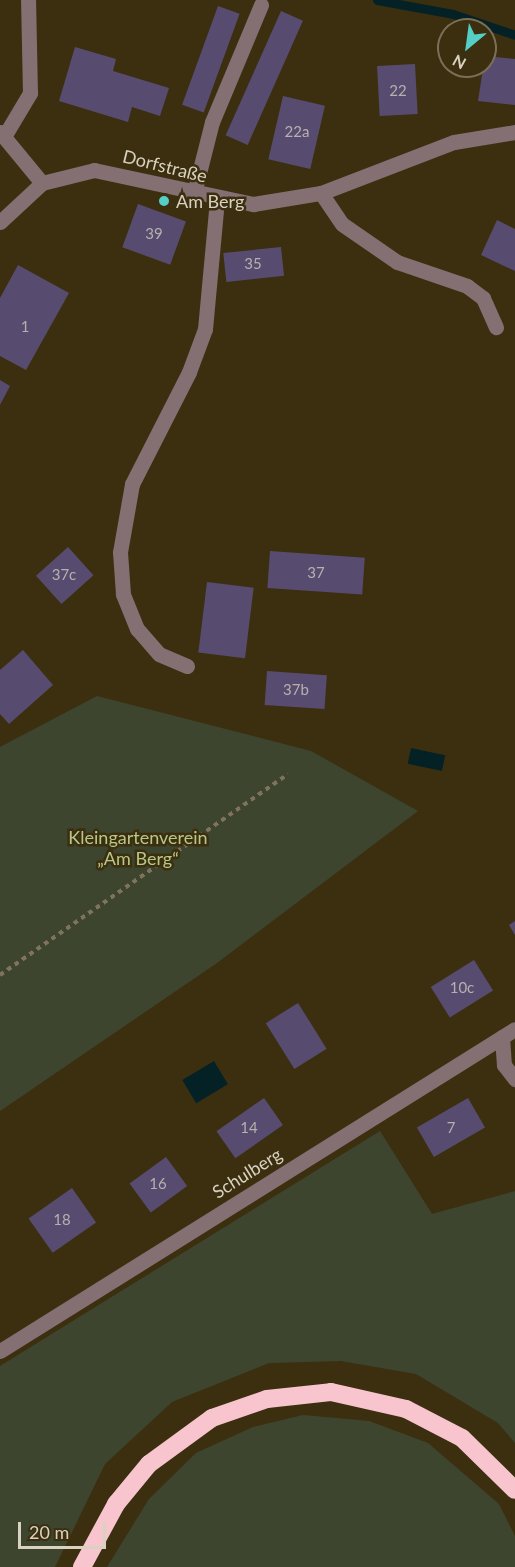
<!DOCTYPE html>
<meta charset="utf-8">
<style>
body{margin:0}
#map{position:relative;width:515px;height:1567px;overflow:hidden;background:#3c2f10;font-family:Lato,sans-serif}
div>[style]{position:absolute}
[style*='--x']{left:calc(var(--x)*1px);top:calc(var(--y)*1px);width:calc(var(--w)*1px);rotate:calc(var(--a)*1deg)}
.green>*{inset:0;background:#3e452f}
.water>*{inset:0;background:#042226;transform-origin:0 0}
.stream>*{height:9px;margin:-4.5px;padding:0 4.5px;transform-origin:4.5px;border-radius:4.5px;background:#042226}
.building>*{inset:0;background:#574c70;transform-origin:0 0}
.path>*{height:4px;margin-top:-2px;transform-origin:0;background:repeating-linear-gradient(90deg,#7f745b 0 4.5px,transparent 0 9px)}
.minor>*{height:15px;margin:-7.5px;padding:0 7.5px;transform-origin:7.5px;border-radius:7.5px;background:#846f73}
.highway>*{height:18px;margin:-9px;padding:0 9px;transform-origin:9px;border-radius:9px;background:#f8c5cf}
.dots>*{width:16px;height:16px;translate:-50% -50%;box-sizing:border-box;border:3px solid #3c2f10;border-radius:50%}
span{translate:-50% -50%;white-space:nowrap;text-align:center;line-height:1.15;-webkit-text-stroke:5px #3c2f10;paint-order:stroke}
.number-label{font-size:15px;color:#b8b0ac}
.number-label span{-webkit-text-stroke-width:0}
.street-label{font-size:18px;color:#d9d2c0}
.poi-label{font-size:18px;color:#d9d2c0}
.left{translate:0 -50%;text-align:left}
.park-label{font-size:18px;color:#b5c887}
.north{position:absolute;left:437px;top:18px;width:60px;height:60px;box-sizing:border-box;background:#3c2f10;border:2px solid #7b7056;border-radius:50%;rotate:209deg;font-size:16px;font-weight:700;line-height:24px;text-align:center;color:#d9d2c0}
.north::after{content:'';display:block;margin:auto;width:21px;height:27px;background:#55cec5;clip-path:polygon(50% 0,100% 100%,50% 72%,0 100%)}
.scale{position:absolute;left:18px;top:1522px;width:88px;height:27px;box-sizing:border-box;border:3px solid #d9d2c0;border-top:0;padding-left:8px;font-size:18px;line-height:21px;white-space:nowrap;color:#d9d2c0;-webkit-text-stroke:4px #3c2f10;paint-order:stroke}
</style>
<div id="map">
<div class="green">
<div style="clip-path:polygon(97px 696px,311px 751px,418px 811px,217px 963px,0 1111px,0 747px)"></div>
<div style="clip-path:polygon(380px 1131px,432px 1214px,515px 1191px,515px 1443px,498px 1423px,416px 1374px,341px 1361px,269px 1363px,172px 1402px,105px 1464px,55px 1567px,0 1567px,0 1366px)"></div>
<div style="clip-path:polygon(303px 1415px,369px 1421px,428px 1443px,499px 1504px,515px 1536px,515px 1567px,107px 1567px,149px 1499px,196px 1453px,253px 1427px)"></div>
</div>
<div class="water">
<div style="left:411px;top:748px;width:35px;height:16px;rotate:12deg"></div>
<div style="left:214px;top:1061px;width:27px;height:37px;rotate:59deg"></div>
</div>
<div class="stream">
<div style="--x:377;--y:0;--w:77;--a:10.4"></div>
<div style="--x:453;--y:14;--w:65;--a:18.7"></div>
</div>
<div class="building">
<div style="left:218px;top:6px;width:23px;height:105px;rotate:20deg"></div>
<div style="left:281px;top:11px;width:24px;height:136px;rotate:24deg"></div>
<div style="clip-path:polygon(75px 47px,116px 59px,113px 71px,169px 88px,160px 116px,132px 107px,128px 122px,59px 101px)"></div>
<div style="clip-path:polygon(485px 56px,515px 59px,515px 105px,478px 101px)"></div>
<div style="left:415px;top:64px;width:50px;height:38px;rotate:87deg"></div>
<div style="left:283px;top:96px;width:43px;height:65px;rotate:13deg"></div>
<div style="left:138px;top:204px;width:51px;height:46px;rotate:20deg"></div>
<div style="clip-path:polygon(497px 220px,515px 229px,515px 271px,481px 255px)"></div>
<div style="left:281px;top:247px;width:29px;height:58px;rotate:84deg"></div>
<div style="clip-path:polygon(18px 265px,69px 293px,26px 370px,0 356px,0 298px)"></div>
<div style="clip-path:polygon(0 380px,10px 386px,0 405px)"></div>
<div style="left:68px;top:547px;width:38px;height:43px;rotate:48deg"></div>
<div style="left:270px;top:551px;width:95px;height:37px;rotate:4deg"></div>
<div style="left:207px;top:582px;width:47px;height:71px;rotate:7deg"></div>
<div style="clip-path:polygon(23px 650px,53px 685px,9px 724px,0 714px,0 670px)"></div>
<div style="left:267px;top:671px;width:60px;height:34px;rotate:4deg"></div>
<div style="clip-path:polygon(515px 921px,515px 935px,509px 925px)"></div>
<div style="left:474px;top:960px;width:36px;height:51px;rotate:58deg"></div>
<div style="left:298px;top:1003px;width:54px;height:38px;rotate:58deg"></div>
<div style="left:264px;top:1098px;width:33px;height:58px;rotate:55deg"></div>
<div style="left:468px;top:1098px;width:34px;height:59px;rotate:60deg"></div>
<div style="left:166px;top:1157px;width:36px;height:45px;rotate:54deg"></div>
<div style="left:72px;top:1188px;width:42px;height:53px;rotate:55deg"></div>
</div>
<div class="path">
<div style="--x:0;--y:975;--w:351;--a:-34.9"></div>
</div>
<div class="minor">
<div style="--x:0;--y:132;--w:66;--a:50.5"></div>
<div style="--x:5;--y:135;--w:49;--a:-59.2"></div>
<div style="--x:30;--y:93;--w:93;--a:-91.2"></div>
<div style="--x:194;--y:193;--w:73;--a:-75.8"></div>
<div style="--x:212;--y:122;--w:127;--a:-67.3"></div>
<div style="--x:321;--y:193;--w:37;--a:56"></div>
<div style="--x:342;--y:224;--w:67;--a:34.6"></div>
<div style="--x:397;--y:262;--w:74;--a:18.9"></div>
<div style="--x:467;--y:286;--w:20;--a:37"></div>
<div style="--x:483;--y:298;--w:32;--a:66"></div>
<div style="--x:0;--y:222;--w:57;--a:-42.9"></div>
<div style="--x:42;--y:183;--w:54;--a:-14"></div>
<div style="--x:94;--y:170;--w:163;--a:12.1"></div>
<div style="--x:253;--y:204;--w:69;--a:-9.2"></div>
<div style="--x:321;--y:193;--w:142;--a:-21"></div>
<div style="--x:454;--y:142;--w:62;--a:-9.3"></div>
<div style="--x:187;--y:666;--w:30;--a:-157"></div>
<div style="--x:159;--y:654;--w:33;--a:-131"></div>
<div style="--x:137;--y:629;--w:38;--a:-112"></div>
<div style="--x:123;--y:594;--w:42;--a:-94.1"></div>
<div style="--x:120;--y:552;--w:69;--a:-80"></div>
<div style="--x:132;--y:484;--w:126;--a:-63"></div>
<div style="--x:189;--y:372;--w:46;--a:-69.6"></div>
<div style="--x:205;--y:329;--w:131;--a:-84.7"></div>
<div style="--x:502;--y:1037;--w:28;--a:86"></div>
<div style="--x:504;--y:1065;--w:18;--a:52"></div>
<div style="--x:0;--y:1351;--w:607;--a:-32.02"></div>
</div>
<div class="highway">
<div style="--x:82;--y:1567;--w:72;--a:-61.6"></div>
<div style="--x:116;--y:1504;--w:52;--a:-50.5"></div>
<div style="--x:149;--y:1464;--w:78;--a:-36.1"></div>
<div style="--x:212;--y:1418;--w:58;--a:-19.1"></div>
<div style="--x:267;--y:1399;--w:64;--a:-6.2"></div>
<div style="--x:331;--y:1392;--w:77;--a:12.8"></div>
<div style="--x:406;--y:1409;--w:63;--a:27.4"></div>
<div style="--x:462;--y:1438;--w:74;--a:44.5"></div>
</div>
<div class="dots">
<div style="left:164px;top:201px;background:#55cec5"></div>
</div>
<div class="number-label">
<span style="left:398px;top:91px">22</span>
<span style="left:297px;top:132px">22a</span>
<span style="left:154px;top:234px">39</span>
<span style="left:253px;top:264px">35</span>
<span style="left:25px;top:327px">1</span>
<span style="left:316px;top:573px">37</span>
<span style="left:64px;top:575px">37c</span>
<span style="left:296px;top:690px">37b</span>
<span style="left:462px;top:988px">10c</span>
<span style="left:249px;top:1128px">14</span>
<span style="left:451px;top:1128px">7</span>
<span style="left:158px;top:1184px">16</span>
<span style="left:62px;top:1220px">18</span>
</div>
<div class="street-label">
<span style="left:165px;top:166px;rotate:14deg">Dorfstraße</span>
<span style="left:247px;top:1173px;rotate:-32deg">Schulberg</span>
</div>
<div class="poi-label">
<span class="left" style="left:176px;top:201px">Am Berg</span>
</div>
<div class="park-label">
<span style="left:138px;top:848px">Kleingartenverein<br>„Am Berg“</span>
</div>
<div class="north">N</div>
<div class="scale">20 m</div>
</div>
